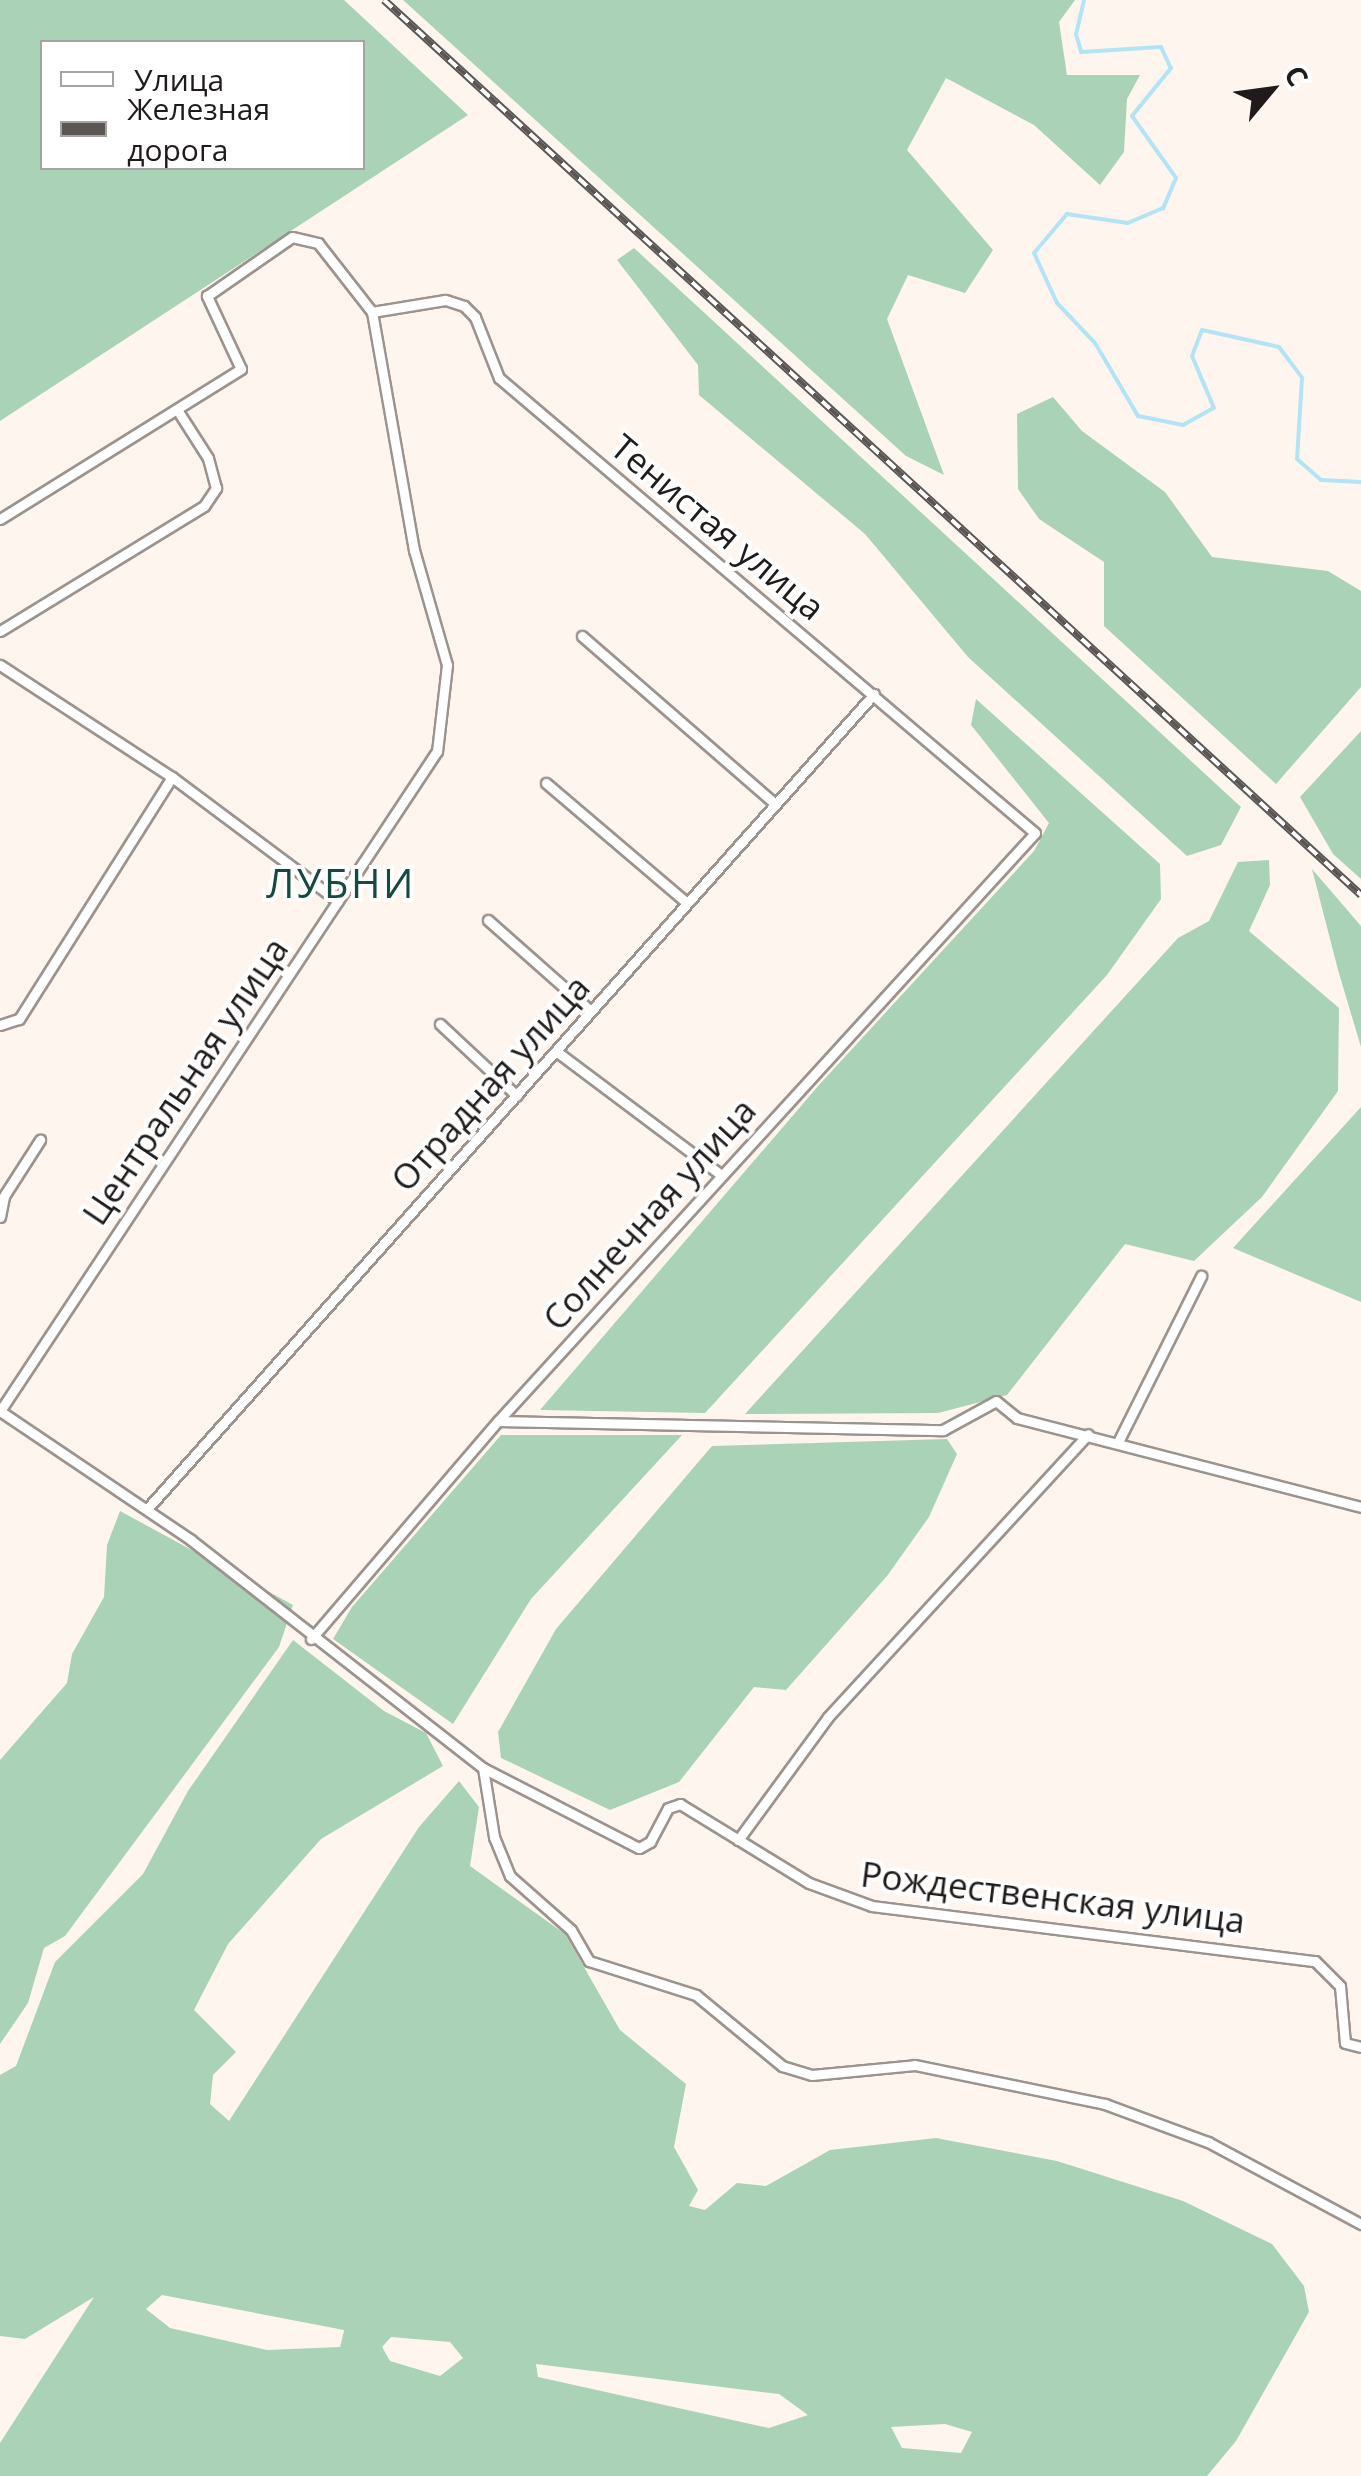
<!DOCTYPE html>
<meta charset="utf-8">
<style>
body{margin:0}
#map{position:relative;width:1361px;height:2476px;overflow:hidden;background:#fff5ef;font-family:"Open Sans",sans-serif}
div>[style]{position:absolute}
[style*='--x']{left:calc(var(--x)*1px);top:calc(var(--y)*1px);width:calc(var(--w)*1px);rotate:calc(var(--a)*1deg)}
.forest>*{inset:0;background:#aad2b7}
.stream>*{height:4px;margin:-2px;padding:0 2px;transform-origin:2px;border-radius:2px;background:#b2e4f5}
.roads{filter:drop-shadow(2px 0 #9c938e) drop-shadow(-2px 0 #9c938e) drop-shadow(0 2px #9c938e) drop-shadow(0 -2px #9c938e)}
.minor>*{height:9px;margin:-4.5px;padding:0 4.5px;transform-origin:4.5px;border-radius:4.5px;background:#fff}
.rail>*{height:8px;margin-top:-4px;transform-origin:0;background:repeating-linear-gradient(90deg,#fff 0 11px,#5b5553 0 22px);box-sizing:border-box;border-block:2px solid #5b5553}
span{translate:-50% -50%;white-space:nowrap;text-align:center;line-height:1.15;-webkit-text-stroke:8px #fff;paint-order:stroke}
.street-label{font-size:35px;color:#1f1b1a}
.quarter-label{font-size:40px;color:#154a3e;letter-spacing:2.5px}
.legend{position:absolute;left:40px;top:40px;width:325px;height:130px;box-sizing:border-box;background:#fff;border:2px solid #a5a4a3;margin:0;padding:12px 18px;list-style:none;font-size:30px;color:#1f1b1a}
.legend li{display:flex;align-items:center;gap:20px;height:50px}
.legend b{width:50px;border:2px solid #a5a4a3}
.north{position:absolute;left:1221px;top:40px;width:100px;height:100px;-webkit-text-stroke:8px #fff;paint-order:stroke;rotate:61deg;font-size:28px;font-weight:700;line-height:40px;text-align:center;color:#1f1b1a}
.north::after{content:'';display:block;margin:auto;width:35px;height:45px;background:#1f1b1a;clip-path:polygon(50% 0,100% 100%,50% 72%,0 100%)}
</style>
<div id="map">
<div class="forest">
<div style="clip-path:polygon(evenodd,0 0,344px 0,468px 115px,0 421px,0 0,42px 42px,362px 42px,362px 168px,42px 168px,42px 42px)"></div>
<div style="clip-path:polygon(403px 0,1075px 0,1059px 22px,1067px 75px,1140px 75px,1127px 99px,1124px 152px,1100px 185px,1034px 125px,946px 78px,907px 150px,993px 250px,965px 293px,908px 275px,887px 319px,944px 475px,906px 456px)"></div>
<div style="clip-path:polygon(634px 248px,1241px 807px,1221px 845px,1187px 856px,968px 657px,865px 534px,699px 395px,698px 365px,617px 260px)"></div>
<div style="clip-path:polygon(1053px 397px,1082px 431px,1165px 492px,1212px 557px,1328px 571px,1361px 591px,1361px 687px,1276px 784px,1104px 626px,1104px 562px,1039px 519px,1018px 489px,1017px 414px)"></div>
<div style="clip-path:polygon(976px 699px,1160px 864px,1161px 899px,1107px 975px,705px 1413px,540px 1410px,819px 1085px,1034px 851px,1049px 823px,971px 725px)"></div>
<div style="clip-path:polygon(1361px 731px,1361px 879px,1333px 854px,1300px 797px)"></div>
<div style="clip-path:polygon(1269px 860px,1270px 885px,1249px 931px,1339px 1008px,1338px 1091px,1262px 1197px,1194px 1261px,1125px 1244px,1007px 1395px,938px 1413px,745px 1414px,1178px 938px,1209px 921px,1238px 862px)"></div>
<div style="clip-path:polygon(1312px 869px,1361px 926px,1361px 1047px,1338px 970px)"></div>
<div style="clip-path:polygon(1361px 1107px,1361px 1302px,1233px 1248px)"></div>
<div style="clip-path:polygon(501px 1435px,682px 1435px,531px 1599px,453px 1724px,333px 1639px,352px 1607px)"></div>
<div style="clip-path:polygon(947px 1439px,957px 1454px,929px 1517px,887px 1576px,786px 1690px,754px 1687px,679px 1782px,610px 1810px,501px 1758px,498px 1732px,556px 1629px,712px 1446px)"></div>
<div style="clip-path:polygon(120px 1511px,293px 1605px,279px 1647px,65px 1936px,44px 1948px,28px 2003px,0 2044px,0 1760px,67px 1683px,72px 1654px,104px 1597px,107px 1545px)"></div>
<div style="clip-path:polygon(evenodd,293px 1640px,384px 1711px,426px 1733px,443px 1766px,321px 1839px,228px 1944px,194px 2010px,236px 2052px,213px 2075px,210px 2104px,229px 2121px,419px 1827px,459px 1781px,479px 1807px,470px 1866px,565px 1934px,620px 2030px,686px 2084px,674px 2147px,698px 2190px,689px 2206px,705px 2210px,737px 2183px,766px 2186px,830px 2150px,936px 2138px,1057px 2161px,1183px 2201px,1272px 2244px,1304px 2286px,1309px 2312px,1236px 2441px,1207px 2476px,0 2476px,0 2443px,94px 2297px,25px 2339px,0 2336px,0 2075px,16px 2066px,55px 1962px,143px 1874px,188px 1791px,293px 1640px,162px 2295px,344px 2330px,344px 2331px,340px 2347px,267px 2350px,170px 2328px,146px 2309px,162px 2295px,293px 1640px,391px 2337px,450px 2342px,463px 2358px,440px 2376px,390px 2361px,382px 2347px,391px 2337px,293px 1640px,536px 2364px,779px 2394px,808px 2415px,769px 2428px,538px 2377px,536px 2364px,293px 1640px,945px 2424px,972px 2432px,961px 2453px,902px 2448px,891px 2427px,945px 2424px)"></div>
</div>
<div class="stream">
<div style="--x:1084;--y:0;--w:35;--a:103"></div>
<div style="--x:1076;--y:34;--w:19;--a:74"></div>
<div style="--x:1081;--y:52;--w:80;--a:-3.6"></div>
<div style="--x:1161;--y:47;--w:23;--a:65"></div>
<div style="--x:1171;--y:68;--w:62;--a:129.1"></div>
<div style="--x:1132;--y:116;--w:76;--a:54.6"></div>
<div style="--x:1176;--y:178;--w:33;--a:113"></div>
<div style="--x:1163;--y:208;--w:38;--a:157"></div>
<div style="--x:1128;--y:223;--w:62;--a:-171.6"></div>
<div style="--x:1067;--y:214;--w:51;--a:130.2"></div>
<div style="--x:1034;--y:253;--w:55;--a:65.3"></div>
<div style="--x:1057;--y:303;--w:55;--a:46.5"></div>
<div style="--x:1095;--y:343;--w:85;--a:59.5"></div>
<div style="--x:1138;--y:416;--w:46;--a:11.3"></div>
<div style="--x:1183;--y:425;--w:35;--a:-29"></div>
<div style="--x:1214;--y:408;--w:56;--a:-112.9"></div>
<div style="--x:1192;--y:356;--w:28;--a:-69"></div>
<div style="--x:1202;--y:330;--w:79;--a:12.4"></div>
<div style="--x:1279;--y:347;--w:39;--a:53"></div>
<div style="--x:1302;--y:378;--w:81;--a:93.5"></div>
<div style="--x:1297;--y:459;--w:32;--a:41"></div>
<div style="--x:1321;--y:480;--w:40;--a:2.9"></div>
</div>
<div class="roads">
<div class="minor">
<div style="--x:0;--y:519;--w:284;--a:-31.9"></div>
<div style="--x:241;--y:369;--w:81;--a:-115"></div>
<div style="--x:207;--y:296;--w:103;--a:-34.8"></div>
<div style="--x:292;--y:237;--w:27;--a:13"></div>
<div style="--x:318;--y:243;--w:88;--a:52"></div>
<div style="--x:372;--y:312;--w:242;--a:80"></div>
<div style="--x:414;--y:550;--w:120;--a:74"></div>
<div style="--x:447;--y:665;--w:87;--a:96.6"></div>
<div style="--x:437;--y:751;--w:792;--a:123.51"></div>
<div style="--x:0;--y:631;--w:239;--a:-31.5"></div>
<div style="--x:204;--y:506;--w:22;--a:-56"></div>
<div style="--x:216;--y:488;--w:31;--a:-105"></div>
<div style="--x:208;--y:458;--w:56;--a:-122.6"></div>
<div style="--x:582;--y:636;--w:254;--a:41"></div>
<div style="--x:0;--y:665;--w:205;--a:33.1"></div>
<div style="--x:172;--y:777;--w:207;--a:36.8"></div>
<div style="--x:546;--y:783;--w:184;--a:40.4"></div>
<div style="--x:488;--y:920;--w:137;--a:41.5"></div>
<div style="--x:440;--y:1024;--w:105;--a:43.1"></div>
<div style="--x:0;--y:1025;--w:20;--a:-18"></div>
<div style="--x:19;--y:1019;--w:286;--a:-57.7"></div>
<div style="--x:556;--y:1051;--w:206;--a:36.9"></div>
<div style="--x:0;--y:1217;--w:21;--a:-79"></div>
<div style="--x:4;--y:1196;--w:67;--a:-57.3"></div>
<div style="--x:0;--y:1411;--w:230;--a:34"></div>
<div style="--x:191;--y:1540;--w:370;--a:38"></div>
<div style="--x:483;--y:1768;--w:162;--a:27.2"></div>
<div style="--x:627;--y:1842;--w:13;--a:27"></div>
<div style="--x:639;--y:1848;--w:13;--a:-29"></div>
<div style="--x:650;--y:1842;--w:38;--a:-62"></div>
<div style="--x:668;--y:1808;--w:13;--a:-18"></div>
<div style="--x:680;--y:1804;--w:151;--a:31.5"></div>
<div style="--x:809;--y:1883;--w:67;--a:20.1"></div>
<div style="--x:872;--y:1906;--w:446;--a:7.1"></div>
<div style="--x:1315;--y:1961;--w:35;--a:45"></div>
<div style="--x:1340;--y:1986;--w:57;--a:85"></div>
<div style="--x:1345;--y:2043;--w:16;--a:14"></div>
<div style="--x:498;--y:1421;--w:445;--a:1.2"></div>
<div style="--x:943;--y:1430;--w:60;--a:-28.7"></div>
<div style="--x:996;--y:1401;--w:27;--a:39"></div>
<div style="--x:1017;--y:1418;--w:355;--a:14.5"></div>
<div style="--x:1118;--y:1442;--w:186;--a:-63.4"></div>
<div style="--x:147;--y:1509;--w:1092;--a:-48.27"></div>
<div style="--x:311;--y:1639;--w:287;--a:-49.4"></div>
<div style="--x:498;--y:1421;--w:796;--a:-47.6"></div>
<div style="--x:1035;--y:833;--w:703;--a:-139.67"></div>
<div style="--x:499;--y:378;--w:66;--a:-111.5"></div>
<div style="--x:475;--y:317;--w:16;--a:-135"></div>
<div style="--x:464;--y:306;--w:20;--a:-162"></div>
<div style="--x:445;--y:300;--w:74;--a:170.7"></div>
<div style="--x:483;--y:1768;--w:70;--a:80.9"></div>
<div style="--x:494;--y:1837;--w:42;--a:67.7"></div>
<div style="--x:510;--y:1876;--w:81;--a:41.5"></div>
<div style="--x:571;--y:1930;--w:36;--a:60"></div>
<div style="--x:589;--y:1961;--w:112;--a:17.6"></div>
<div style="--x:696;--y:1995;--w:112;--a:39.5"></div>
<div style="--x:782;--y:2066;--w:31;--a:17"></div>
<div style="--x:812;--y:2075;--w:103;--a:-5.5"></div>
<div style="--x:915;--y:2065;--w:194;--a:11.6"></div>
<div style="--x:1105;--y:2104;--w:110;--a:20.3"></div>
<div style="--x:1208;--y:2142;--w:174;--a:28.2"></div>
<div style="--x:738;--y:1840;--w:152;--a:-53.8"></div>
<div style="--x:828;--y:1717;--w:384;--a:-47.4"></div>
</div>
</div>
<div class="rail">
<div style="--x:384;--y:0;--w:1325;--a:42.49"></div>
</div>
<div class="street-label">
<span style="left:718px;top:527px;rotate:40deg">Тенистая улица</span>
<span style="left:185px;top:1081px;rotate:-56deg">Центральная улица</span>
<span style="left:490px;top:1083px;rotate:-48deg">Отрадная улица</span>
<span style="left:649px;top:1214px;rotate:-48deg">Солнечная улица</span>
<span style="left:1053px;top:1897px;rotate:7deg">Рождественская улица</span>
</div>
<div class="quarter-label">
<span style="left:341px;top:883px">ЛУБНИ</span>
</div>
<ul class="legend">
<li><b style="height:12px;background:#fff"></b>Улица</li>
<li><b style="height:12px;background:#5b5553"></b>Железная дорога</li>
</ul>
<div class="north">С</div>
</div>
